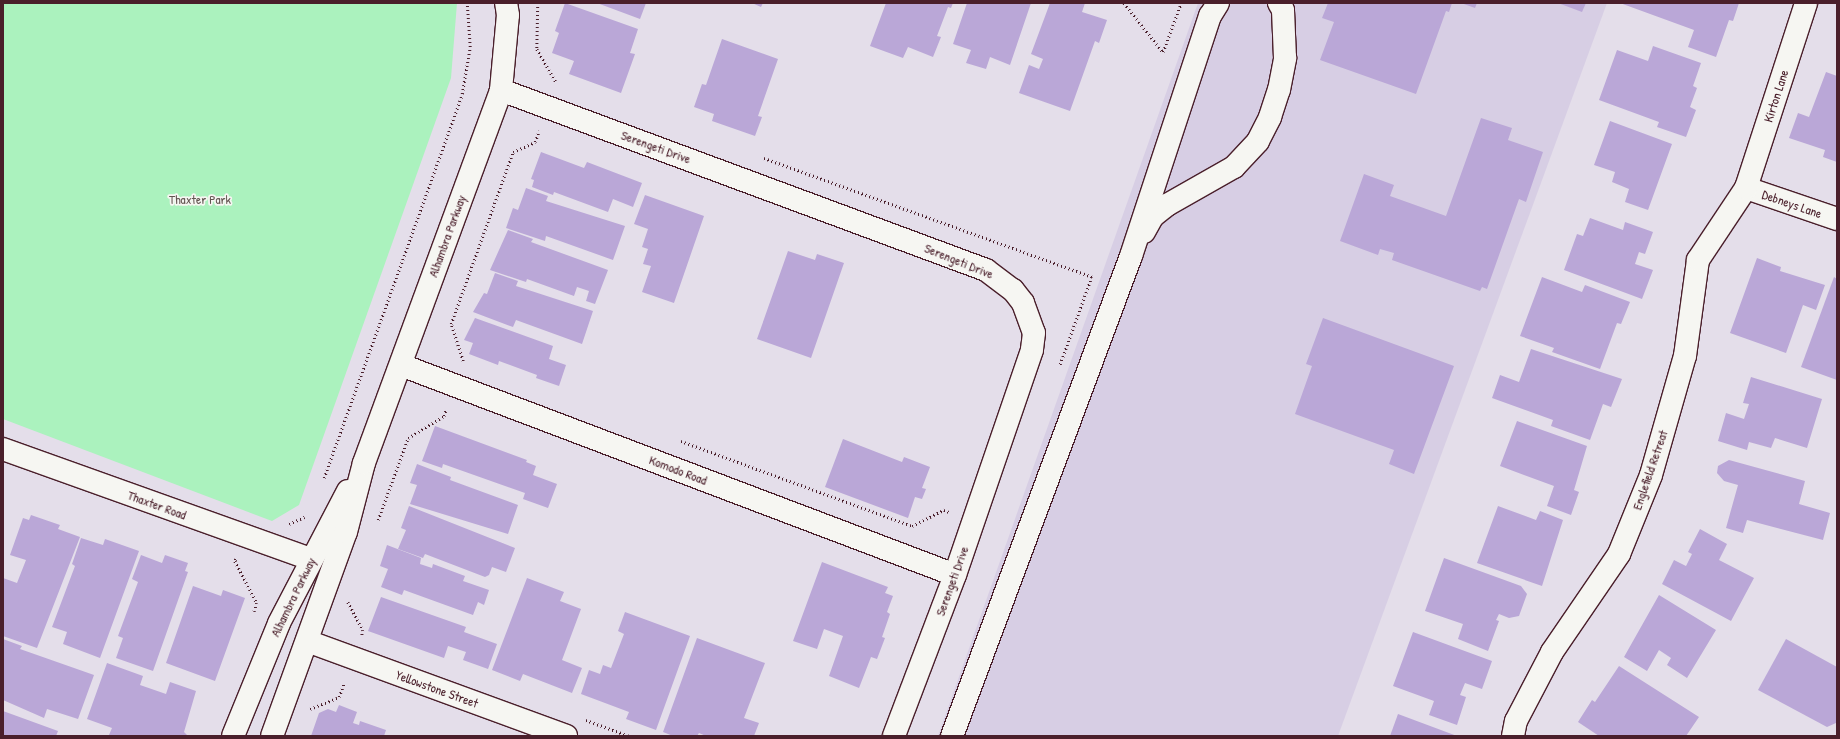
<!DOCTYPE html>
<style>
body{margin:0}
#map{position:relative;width:1840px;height:739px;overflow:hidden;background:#e4deea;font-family:"Patrick Hand",sans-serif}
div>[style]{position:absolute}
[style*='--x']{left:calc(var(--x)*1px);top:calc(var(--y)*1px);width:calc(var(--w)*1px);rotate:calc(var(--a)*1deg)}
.built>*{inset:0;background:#d7cee4}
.green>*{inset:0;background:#abf2be}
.building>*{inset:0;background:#baa7d7}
.path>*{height:2.5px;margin-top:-1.25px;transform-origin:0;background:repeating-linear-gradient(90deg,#4a1f2b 0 1px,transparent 0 4px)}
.roads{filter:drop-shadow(1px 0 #4a1f2b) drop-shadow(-1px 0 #4a1f2b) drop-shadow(0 1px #4a1f2b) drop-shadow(0 -1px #4a1f2b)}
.minor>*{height:22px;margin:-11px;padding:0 11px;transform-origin:11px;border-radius:11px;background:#f6f6f2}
span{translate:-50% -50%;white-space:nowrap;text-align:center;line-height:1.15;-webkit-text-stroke:3.5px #f6f6f2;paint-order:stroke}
.street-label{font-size:13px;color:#4a1f2b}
.park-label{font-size:13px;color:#625450}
.frame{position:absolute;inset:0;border:4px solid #4a1f2b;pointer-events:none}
</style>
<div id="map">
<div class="built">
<div style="clip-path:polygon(1198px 3px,1607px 3px,1338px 736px,938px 736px)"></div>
</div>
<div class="green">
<div style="clip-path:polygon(3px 3px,457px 3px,451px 78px,299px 505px,272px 521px,3px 419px)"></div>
</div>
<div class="building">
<div style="clip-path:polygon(565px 3px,638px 29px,630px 53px,635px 54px,621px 93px,569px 74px,574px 61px,552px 53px,559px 33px,555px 31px)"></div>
<div style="clip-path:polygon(597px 3px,646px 3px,640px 19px)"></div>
<div style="clip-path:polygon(752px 3px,763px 3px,761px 7px)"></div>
<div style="clip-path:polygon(886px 3px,953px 3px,951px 8px,948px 7px,937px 36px,941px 37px,933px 57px,908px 47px,903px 58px,870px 46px)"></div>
<div style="clip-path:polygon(967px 3px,1031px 3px,1010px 65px,990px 57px,986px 69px,966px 63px,971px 50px,953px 44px)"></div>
<div style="clip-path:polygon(1050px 3px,1085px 3px,1082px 12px,1107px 20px,1099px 43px,1095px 41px,1070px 111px,1019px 93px,1029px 65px,1039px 69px,1043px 59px,1031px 54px)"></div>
<div style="clip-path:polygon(1328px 3px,1452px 3px,1449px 12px,1446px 11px,1416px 94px,1320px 60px,1334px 22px,1322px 18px)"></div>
<div style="clip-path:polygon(1461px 3px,1477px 3px,1475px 8px)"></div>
<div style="clip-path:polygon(1558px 3px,1586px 3px,1582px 12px)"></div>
<div style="clip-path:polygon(1620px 3px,1739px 3px,1733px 21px,1729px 20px,1716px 57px,1688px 47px,1694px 30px)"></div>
<div style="clip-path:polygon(722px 39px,778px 59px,758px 116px,762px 117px,755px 136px,712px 121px,714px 114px,694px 107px,702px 84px,706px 85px)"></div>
<div style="clip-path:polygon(1653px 46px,1701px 63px,1693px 86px,1697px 88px,1690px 107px,1696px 110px,1686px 137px,1657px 127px,1659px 122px,1599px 100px,1617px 50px,1648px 61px)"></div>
<div style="clip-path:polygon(1826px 72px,1837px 76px,1837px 162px,1823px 157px,1825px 150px,1789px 138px,1798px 113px,1809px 117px)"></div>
<div style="clip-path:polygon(1481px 118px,1512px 128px,1508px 140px,1543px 152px,1526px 202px,1519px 199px,1487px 289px,1482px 287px,1480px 291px,1392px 260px,1394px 253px,1380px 249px,1378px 255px,1340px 241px,1364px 174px,1394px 185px,1390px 196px,1446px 216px)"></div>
<div style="clip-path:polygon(1610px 121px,1672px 144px,1648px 210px,1625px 202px,1629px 189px,1612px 182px,1615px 172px,1594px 165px)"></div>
<div style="clip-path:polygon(541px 152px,584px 168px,587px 162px,642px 183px,633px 207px,613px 199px,608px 212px,554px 192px,553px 195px,532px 187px,534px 180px,531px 179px)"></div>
<div style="clip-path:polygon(526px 188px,548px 196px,546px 201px,625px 226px,613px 260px,546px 236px,545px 241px,506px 228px,513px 208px,518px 210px)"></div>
<div style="clip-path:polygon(645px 195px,704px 216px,674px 303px,642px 292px,651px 266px,643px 264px,648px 249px,642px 247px,648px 229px,634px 224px)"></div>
<div style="clip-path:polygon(1590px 218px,1623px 230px,1625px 222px,1653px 232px,1645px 254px,1639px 252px,1635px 264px,1653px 270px,1642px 299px,1564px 270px,1577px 234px,1583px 236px)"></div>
<div style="clip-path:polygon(508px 230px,533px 239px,531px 242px,608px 270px,595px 304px,586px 301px,589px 291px,577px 287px,574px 296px,527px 279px,526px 282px,490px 270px)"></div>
<div style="clip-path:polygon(788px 251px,815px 260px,817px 254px,844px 263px,811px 358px,757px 339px)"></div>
<div style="clip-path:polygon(1757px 258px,1781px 267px,1780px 271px,1825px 285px,1816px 310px,1803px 305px,1786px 353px,1730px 333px)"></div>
<div style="clip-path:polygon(495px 273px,518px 281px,516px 286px,593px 311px,582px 344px,516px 320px,513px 327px,473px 312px,484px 293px,487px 294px)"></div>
<div style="clip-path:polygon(1542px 277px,1582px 292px,1585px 285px,1630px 302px,1621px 324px,1617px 323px,1600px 369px,1552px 352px,1554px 348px,1520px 336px)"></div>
<div style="clip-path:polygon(1834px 277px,1837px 279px,1837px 380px,1801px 367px)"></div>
<div style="clip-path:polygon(475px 318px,553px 346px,549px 359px,566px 365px,559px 386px,536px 378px,537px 375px,499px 361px,498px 365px,469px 354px,473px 343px,464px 340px)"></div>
<div style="clip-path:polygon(1323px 318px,1454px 366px,1414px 474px,1389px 464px,1394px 450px,1295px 414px,1312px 366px,1306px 364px)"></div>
<div style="clip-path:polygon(1531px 349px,1622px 379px,1611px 407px,1603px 404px,1590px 440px,1551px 426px,1553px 420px,1492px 398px,1500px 375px,1519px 382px)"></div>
<div style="clip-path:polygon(1751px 377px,1822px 399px,1807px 448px,1775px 438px,1771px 448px,1749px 442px,1747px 450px,1718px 441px,1726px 413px,1744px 419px,1749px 404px,1743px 403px)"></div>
<div style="clip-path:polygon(1517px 421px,1587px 446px,1574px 490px,1579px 492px,1571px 515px,1547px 506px,1554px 486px,1500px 466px)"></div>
<div style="clip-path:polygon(435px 426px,527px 460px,526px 462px,536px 466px,533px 475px,557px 484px,548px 508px,523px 499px,525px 493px,443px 464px,442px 468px,422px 461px)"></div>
<div style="clip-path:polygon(843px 439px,902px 462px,904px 457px,930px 467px,922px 488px,926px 489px,922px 499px,915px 497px,908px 518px,825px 487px)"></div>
<div style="clip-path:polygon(1729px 460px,1805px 481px,1799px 504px,1830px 513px,1823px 540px,1747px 520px,1743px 533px,1726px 528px,1738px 485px,1724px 481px,1717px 473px,1718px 466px)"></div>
<div style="clip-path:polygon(417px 464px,451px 477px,450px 480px,518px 505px,508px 534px,410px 504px,417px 485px,410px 483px)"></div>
<div style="clip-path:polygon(409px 506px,515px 548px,506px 572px,492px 567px,489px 575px,485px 577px,425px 554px,423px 558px,398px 549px,406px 530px,401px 528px)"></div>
<div style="clip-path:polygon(1498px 506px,1536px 520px,1540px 511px,1563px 520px,1542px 586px,1477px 563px)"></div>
<div style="clip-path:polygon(31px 515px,60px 525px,58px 529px,80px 537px,37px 648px,3px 636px,3px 578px,17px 583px,26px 560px,10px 555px,23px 518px,29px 520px)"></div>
<div style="clip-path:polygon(1700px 529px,1727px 544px,1719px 560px,1754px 578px,1731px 621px,1662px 584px,1674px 560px,1686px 566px,1692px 554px,1688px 552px)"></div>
<div style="clip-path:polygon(81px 538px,103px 545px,105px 539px,139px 551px,100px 658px,63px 644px,67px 632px,52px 627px,75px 566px,72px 564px)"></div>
<div style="clip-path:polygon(387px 545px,421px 558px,420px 564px,432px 568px,433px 564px,465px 576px,463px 581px,489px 590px,484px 605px,478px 602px,473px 615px,404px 590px,402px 595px,381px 587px,388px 569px,380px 566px)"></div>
<div style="clip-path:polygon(141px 555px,162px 563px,165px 555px,188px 563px,185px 571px,188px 572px,153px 671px,116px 658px,123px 638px,118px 636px,138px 582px,132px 579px)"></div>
<div style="clip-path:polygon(1444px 558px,1521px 586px,1527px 594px,1519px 616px,1509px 618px,1499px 614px,1496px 620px,1499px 621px,1488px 651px,1458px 639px,1463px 624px,1425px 611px)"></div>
<div style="clip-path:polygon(822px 562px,888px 587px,885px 593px,893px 596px,887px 612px,890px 614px,882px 637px,885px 638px,877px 659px,871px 657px,859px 688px,829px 676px,843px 636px,824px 629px,817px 649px,793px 641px)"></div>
<div style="clip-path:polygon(527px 578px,564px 592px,560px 601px,581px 609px,562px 660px,582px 668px,572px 693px,523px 674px,520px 681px,492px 670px)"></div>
<div style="clip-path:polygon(193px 586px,221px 596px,223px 590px,245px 598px,215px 681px,166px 663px)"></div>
<div style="clip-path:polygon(1659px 595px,1716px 630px,1687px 678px,1667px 665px,1671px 658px,1659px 650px,1647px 671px,1624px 657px)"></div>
<div style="clip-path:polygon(381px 597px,466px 627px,464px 632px,497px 644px,488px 669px,463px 660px,466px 652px,448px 646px,444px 658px,368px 631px)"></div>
<div style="clip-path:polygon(625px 612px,690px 636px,656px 730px,626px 719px,629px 712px,581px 694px,589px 670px,600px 674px,603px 665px,611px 668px,624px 634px,618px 631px)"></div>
<div style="clip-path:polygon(1413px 632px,1492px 661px,1482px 689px,1465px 683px,1460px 695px,1466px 697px,1457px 725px,1429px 715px,1434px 701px,1393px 686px)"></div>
<div style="clip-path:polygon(697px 638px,765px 663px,744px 718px,759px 723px,754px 736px,706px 736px,699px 733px,697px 736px,673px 736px,663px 732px)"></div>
<div style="clip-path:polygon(3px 639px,22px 646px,20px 649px,94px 675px,78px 719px,47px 709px,44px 718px,3px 700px)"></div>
<div style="clip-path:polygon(1786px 639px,1837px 667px,1836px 723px,1827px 727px,1758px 690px)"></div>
<div style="clip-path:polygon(107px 663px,143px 676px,140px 685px,166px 694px,170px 682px,196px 691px,184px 732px,188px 736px,113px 736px,109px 735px,112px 728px,87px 719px)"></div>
<div style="clip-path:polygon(1619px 666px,1699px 717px,1686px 736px,1599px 736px,1578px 722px,1592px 700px,1595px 702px)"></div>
<div style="clip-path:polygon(339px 705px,357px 712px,353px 723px,359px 725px,360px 721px,386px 730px,384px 736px,311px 736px,319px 713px,328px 709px,336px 712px)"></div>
<div style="clip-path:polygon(3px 711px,58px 731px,56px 736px,3px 736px)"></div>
<div style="clip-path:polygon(1398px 714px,1457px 736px,1390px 736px)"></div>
</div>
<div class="path">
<div style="--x:538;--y:3;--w:46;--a:91.2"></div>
<div style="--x:537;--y:49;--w:38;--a:60"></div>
<div style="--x:1124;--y:3;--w:63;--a:51.5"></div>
<div style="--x:1163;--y:52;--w:52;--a:-69.8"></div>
<div style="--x:764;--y:158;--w:349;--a:19.9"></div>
<div style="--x:1092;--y:277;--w:95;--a:109.8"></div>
<div style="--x:463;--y:361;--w:39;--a:-108"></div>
<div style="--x:451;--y:324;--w:183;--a:-70.2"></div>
<div style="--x:513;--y:152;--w:24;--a:-24"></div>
<div style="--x:535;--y:142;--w:12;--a:-70"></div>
<div style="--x:681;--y:441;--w:246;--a:20.2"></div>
<div style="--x:912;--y:526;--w:36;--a:-27"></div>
<div style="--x:944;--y:510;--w:5;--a:22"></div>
<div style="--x:324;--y:478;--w:408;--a:-70.2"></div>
<div style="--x:462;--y:94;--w:48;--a:-80.3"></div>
<div style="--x:470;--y:47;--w:44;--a:-93.9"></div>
<div style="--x:378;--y:520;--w:87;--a:-69.9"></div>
<div style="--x:408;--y:438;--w:42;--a:-31.4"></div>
<div style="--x:444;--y:416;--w:7;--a:-74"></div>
<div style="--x:289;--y:524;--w:17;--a:-25"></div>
<div style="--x:236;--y:559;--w:2;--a:117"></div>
<div style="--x:235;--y:561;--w:47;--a:62.4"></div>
<div style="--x:257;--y:603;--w:9;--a:108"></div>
<div style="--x:348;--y:602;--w:32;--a:62"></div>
<div style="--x:363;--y:630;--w:5;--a:101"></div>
<div style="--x:310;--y:709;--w:31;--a:-22"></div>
<div style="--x:339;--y:697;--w:15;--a:-70"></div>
<div style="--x:586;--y:720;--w:46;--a:20.4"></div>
</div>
<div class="roads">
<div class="minor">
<div style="--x:501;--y:90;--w:517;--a:20.36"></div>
<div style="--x:986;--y:270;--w:34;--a:37"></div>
<div style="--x:1013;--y:290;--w:16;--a:52"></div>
<div style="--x:1023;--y:303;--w:32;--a:70"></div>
<div style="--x:1034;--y:333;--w:17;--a:97"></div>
<div style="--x:1032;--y:350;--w:238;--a:108.9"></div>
<div style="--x:955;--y:575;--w:172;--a:110.8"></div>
<div style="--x:1746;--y:188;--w:96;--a:18.8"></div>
<div style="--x:1144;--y:232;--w:18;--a:-61"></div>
<div style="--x:1153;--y:216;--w:18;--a:-38"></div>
<div style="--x:1167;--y:205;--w:77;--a:-29.6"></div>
<div style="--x:1234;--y:167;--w:35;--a:-47"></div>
<div style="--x:1258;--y:141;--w:27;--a:-63"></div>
<div style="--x:1270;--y:117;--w:28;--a:-72"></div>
<div style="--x:1279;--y:90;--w:33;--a:-79"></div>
<div style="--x:1285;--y:58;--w:48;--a:-92.4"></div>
<div style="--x:1283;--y:10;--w:8;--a:-120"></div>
<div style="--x:401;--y:365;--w:592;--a:20.76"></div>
<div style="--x:3;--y:449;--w:327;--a:19.7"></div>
<div style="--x:307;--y:641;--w:276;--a:20.1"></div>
<div style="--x:233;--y:736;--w:122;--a:-67.8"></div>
<div style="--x:279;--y:623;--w:149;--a:-62.4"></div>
<div style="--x:272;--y:736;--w:217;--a:-70.1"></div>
<div style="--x:346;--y:532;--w:71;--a:-75.4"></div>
<div style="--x:364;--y:463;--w:397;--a:-69.8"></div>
<div style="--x:501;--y:90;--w:75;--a:-84.7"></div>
<div style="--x:508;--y:15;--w:12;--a:-99"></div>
<div style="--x:952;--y:736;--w:512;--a:-69.55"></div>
<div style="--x:1131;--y:256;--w:253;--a:-71.8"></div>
<div style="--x:1210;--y:16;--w:15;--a:-58"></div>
<div style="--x:1513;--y:736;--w:15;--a:-79"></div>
<div style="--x:1516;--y:721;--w:78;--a:-62.4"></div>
<div style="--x:1552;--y:652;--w:119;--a:-55.6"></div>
<div style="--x:1619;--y:554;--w:85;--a:-67.9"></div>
<div style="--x:1651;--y:475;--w:124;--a:-74.1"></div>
<div style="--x:1685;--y:356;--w:97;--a:-82.3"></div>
<div style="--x:1698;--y:260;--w:87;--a:-56.3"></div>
<div style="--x:1746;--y:188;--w:194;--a:-72"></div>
</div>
</div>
<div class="street-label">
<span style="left:1776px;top:96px;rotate:-72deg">Kirton Lane</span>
<span style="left:656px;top:147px;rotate:20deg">Serengeti Drive</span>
<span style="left:1792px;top:204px;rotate:19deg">Debneys Lane</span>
<span style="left:447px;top:236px;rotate:-70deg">Alhambra Parkway</span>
<span style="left:959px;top:261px;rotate:22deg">Serengeti Drive</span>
<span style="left:678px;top:470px;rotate:21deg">Komodo Road</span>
<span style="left:1650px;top:470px;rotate:-71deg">Englefield Retreat</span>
<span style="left:157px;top:505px;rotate:20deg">Thaxter Road</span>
<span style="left:952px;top:581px;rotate:-70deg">Serengeti Drive</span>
<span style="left:293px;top:597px;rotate:-64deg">Alhambra Parkway</span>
<span style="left:437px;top:689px;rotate:20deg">Yellowstone Street</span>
</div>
<div class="park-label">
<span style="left:200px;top:199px">Thaxter Park</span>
</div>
<div class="frame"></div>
</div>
